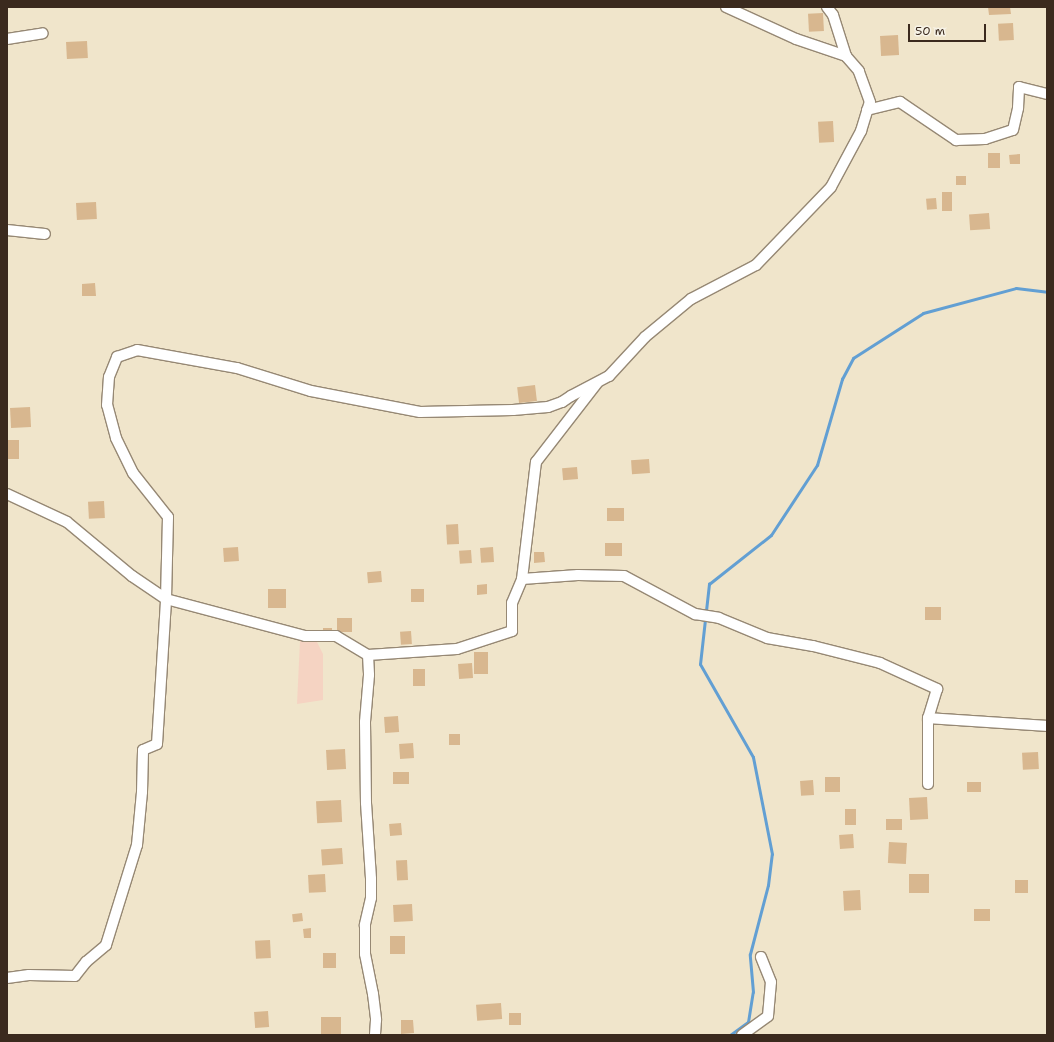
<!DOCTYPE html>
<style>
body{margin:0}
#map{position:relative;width:1054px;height:1042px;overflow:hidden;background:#f0e5cb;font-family:"Shantell Sans",sans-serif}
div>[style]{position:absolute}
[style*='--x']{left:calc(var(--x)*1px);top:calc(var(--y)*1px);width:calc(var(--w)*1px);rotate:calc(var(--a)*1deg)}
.built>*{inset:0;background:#f5d3c2}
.stream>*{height:3px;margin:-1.5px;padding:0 1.5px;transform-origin:1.5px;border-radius:1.5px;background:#629fd3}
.building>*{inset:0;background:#d8b78f;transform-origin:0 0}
.roads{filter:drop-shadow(1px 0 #968874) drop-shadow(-1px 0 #968874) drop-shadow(0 1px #968874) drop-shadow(0 -1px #968874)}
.minor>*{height:10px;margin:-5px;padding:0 5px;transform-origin:5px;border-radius:5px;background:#fff}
span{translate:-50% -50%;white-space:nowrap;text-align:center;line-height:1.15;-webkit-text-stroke:3px #f7f3e8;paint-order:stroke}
.frame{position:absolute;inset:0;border:8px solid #3b2a1e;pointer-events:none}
.scale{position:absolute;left:908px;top:24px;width:78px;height:18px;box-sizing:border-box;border:2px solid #3b2a1e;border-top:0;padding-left:5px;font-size:12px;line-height:14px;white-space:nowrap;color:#3b2a1e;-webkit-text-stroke:3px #f7f3e8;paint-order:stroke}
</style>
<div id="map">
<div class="built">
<div style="clip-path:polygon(300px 641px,317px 642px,323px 654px,323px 700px,297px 704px)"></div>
</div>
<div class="stream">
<div style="--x:730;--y:1035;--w:22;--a:-36"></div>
<div style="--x:748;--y:1022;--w:30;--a:-81"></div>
<div style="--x:753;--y:992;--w:38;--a:-95"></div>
<div style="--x:750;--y:954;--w:71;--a:-75.4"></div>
<div style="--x:768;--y:885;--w:31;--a:-83"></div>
<div style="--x:772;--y:854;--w:99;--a:-101.1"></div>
<div style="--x:753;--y:757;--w:107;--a:-119.7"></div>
<div style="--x:700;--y:664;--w:81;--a:-83.6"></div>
<div style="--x:709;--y:584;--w:79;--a:-38.3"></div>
<div style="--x:771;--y:535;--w:84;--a:-56.7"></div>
<div style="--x:817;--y:465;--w:90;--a:-73.8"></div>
<div style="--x:842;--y:379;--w:24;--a:-62"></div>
<div style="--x:853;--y:358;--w:83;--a:-32.7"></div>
<div style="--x:923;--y:313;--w:96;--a:-15"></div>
<div style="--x:1016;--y:288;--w:31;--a:7"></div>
</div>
<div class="building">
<div style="clip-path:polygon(988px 7px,1010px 7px,1011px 14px,989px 15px)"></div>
<div style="left:823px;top:13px;width:18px;height:15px;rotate:87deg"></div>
<div style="left:1013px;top:23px;width:17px;height:15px;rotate:87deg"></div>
<div style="left:898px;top:35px;width:20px;height:18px;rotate:87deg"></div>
<div style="left:87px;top:41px;width:17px;height:21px;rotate:87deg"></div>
<div style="left:833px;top:121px;width:21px;height:15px;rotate:87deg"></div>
<div style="left:988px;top:153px;width:12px;height:15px"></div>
<div style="clip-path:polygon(1020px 154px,1020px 164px,1010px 164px,1009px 155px)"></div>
<div style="left:956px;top:176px;width:10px;height:9px"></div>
<div style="left:942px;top:192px;width:10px;height:19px"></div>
<div style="left:936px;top:198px;width:11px;height:10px;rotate:85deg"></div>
<div style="left:96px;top:202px;width:17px;height:20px;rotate:87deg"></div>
<div style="left:989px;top:213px;width:16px;height:20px;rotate:86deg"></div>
<div style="clip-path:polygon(95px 283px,96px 296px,82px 296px,82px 284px)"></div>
<div style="left:535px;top:385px;width:16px;height:18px;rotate:83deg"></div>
<div style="left:30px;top:407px;width:20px;height:20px;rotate:87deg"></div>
<div style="left:7px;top:440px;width:12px;height:19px"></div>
<div style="left:649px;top:459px;width:14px;height:18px;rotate:86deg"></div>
<div style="left:577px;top:467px;width:12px;height:15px;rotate:85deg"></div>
<div style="left:104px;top:501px;width:17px;height:16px;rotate:87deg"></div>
<div style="left:607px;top:508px;width:17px;height:13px"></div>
<div style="left:458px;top:524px;width:20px;height:12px;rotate:87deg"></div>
<div style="left:605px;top:543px;width:17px;height:13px"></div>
<div style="left:238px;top:547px;width:14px;height:15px;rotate:86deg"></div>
<div style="left:493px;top:547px;width:15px;height:13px;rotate:86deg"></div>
<div style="left:471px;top:550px;width:13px;height:12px;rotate:86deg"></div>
<div style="clip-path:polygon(534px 552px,544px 552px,545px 562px,534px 563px)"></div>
<div style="left:381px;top:571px;width:11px;height:14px;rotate:85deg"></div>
<div style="clip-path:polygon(487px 584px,487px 594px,477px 595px,477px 585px)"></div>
<div style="left:268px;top:589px;width:18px;height:19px"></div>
<div style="left:424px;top:589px;width:13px;height:13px;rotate:90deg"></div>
<div style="left:925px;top:607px;width:16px;height:13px"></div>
<div style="left:337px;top:618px;width:15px;height:14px"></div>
<div style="left:323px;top:628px;width:9px;height:6px"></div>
<div style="left:411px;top:631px;width:13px;height:11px;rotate:86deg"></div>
<div style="left:474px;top:652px;width:14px;height:22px"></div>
<div style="left:472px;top:663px;width:15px;height:14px;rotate:86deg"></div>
<div style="left:413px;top:669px;width:12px;height:17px"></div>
<div style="left:398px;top:716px;width:16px;height:14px;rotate:86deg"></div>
<div style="left:449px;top:734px;width:11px;height:11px"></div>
<div style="left:413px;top:743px;width:15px;height:14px;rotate:86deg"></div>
<div style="left:345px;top:749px;width:20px;height:19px;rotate:87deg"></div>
<div style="left:1038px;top:752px;width:17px;height:16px;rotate:87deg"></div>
<div style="left:409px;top:772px;width:12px;height:16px;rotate:90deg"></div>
<div style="left:825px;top:777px;width:15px;height:15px"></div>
<div style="left:813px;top:780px;width:15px;height:13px;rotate:86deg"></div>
<div style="left:981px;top:782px;width:10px;height:14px;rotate:90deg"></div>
<div style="left:927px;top:797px;width:22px;height:18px;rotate:87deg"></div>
<div style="left:341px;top:800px;width:22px;height:25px;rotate:87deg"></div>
<div style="left:845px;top:809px;width:11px;height:16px"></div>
<div style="left:886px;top:819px;width:16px;height:11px"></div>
<div style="left:401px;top:823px;width:12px;height:12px;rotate:85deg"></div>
<div style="left:853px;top:834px;width:14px;height:14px;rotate:86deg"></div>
<div style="left:889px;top:842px;width:18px;height:21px;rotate:3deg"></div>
<div style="left:342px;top:848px;width:16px;height:21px;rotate:86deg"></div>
<div style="left:407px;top:860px;width:20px;height:11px;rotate:87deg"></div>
<div style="left:325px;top:874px;width:18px;height:17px;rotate:87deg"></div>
<div style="left:909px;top:874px;width:20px;height:19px"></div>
<div style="left:1015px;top:880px;width:13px;height:13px"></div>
<div style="left:860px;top:890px;width:20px;height:17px;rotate:87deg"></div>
<div style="left:412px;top:904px;width:17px;height:19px;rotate:87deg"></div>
<div style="left:990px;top:909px;width:12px;height:16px;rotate:90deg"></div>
<div style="left:302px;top:913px;width:8px;height:10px;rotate:83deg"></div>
<div style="clip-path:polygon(311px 928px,311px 938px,304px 938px,303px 929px)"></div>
<div style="left:390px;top:936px;width:15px;height:18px"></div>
<div style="left:270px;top:940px;width:18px;height:15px;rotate:87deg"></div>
<div style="left:323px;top:953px;width:13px;height:15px"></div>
<div style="left:501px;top:1003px;width:16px;height:25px;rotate:86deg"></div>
<div style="left:268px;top:1011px;width:16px;height:14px;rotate:86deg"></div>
<div style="left:509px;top:1013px;width:12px;height:12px"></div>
<div style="left:341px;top:1017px;width:18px;height:20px;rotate:90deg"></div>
<div style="clip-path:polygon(401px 1020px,413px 1020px,414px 1033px,401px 1034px)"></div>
</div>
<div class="roads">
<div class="minor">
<div style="--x:726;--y:7;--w:77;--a:24.6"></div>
<div style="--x:796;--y:39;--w:53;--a:18.8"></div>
<div style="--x:7;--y:39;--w:36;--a:-9"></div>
<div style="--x:867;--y:110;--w:34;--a:-14"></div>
<div style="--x:900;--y:102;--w:68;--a:34.2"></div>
<div style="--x:956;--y:140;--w:29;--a:-2"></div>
<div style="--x:985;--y:139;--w:29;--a:-18"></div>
<div style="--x:1013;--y:130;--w:23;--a:-77"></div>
<div style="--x:1018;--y:108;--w:21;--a:-87"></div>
<div style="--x:1019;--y:87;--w:29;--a:14"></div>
<div style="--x:7;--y:230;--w:38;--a:6"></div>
<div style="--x:7;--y:494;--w:66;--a:25"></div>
<div style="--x:67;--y:522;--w:85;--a:39.7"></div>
<div style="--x:132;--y:576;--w:41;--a:34.1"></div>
<div style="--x:166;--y:599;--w:144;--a:14.9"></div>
<div style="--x:305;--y:636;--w:31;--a:0"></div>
<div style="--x:336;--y:636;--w:37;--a:31"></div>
<div style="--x:368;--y:655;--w:20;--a:87"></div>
<div style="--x:369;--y:675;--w:47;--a:94.9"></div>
<div style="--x:365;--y:722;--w:81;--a:89.3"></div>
<div style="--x:366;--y:803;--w:76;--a:86.2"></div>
<div style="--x:371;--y:879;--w:19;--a:90"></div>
<div style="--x:371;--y:898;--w:28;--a:103"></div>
<div style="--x:365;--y:925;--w:29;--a:90"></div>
<div style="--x:365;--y:954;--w:41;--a:78.7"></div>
<div style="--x:373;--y:994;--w:26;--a:83"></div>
<div style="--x:376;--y:1020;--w:15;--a:94"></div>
<div style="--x:522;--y:579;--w:118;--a:-83.2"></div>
<div style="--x:536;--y:462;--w:100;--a:-52.3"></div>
<div style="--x:368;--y:655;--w:89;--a:-3.9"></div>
<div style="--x:457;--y:649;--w:58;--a:-18.1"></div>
<div style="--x:512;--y:631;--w:28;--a:-90"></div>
<div style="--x:512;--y:603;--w:26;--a:-67"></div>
<div style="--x:522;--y:579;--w:56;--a:-4.1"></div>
<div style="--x:578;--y:575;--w:46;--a:1.2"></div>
<div style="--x:624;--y:576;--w:81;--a:28.2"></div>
<div style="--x:695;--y:614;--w:24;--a:9"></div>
<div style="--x:719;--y:618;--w:52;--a:22.6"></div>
<div style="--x:767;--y:638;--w:47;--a:9.9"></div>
<div style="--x:813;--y:646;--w:69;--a:14.2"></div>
<div style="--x:880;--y:663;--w:63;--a:24.5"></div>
<div style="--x:937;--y:689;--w:30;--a:107"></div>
<div style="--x:928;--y:784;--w:66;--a:-90"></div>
<div style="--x:928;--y:718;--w:119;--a:3.8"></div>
<div style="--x:7;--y:978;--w:22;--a:-8"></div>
<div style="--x:29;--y:975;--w:46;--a:1.2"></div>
<div style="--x:75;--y:976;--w:18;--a:-52"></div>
<div style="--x:86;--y:962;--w:26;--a:-40"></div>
<div style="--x:106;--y:945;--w:105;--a:-72.8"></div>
<div style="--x:137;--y:845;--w:53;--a:-84.6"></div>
<div style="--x:142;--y:792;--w:42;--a:-88.6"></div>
<div style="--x:143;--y:750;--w:15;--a:-23"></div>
<div style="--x:157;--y:744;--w:145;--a:-86.4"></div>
<div style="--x:166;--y:599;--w:82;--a:-88.6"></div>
<div style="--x:168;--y:517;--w:56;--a:-128.5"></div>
<div style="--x:133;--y:473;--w:39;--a:-116"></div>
<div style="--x:116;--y:438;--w:34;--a:-105"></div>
<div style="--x:107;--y:405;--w:28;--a:-86"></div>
<div style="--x:109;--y:377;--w:22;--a:-68"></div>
<div style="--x:117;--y:357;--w:21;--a:-19"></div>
<div style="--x:137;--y:350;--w:102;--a:10.2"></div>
<div style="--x:237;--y:368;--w:77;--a:17.3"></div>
<div style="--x:311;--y:391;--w:111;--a:10.9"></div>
<div style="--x:420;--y:412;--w:93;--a:-1.2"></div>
<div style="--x:513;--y:410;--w:35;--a:-5"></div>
<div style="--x:548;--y:407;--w:15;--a:-20"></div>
<div style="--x:562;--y:402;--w:11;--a:-34"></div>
<div style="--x:571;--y:396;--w:43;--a:-27.8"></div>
<div style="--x:609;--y:376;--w:53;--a:-47.3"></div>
<div style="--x:645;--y:337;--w:60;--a:-39.6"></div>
<div style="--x:691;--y:299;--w:73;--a:-27.6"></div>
<div style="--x:756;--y:265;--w:108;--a:-46.1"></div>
<div style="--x:831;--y:187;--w:64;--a:-61.8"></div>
<div style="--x:861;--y:131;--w:30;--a:-73"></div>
<div style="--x:870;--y:102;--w:33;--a:-110"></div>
<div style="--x:859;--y:71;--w:20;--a:-131"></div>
<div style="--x:846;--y:56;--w:43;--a:-107.6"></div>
<div style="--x:833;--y:15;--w:10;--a:-127"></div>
<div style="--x:742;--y:1035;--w:32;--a:-36"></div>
<div style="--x:768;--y:1016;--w:34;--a:-85"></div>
<div style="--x:771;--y:982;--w:27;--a:-112"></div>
</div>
</div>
<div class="frame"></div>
<div class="scale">50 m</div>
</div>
